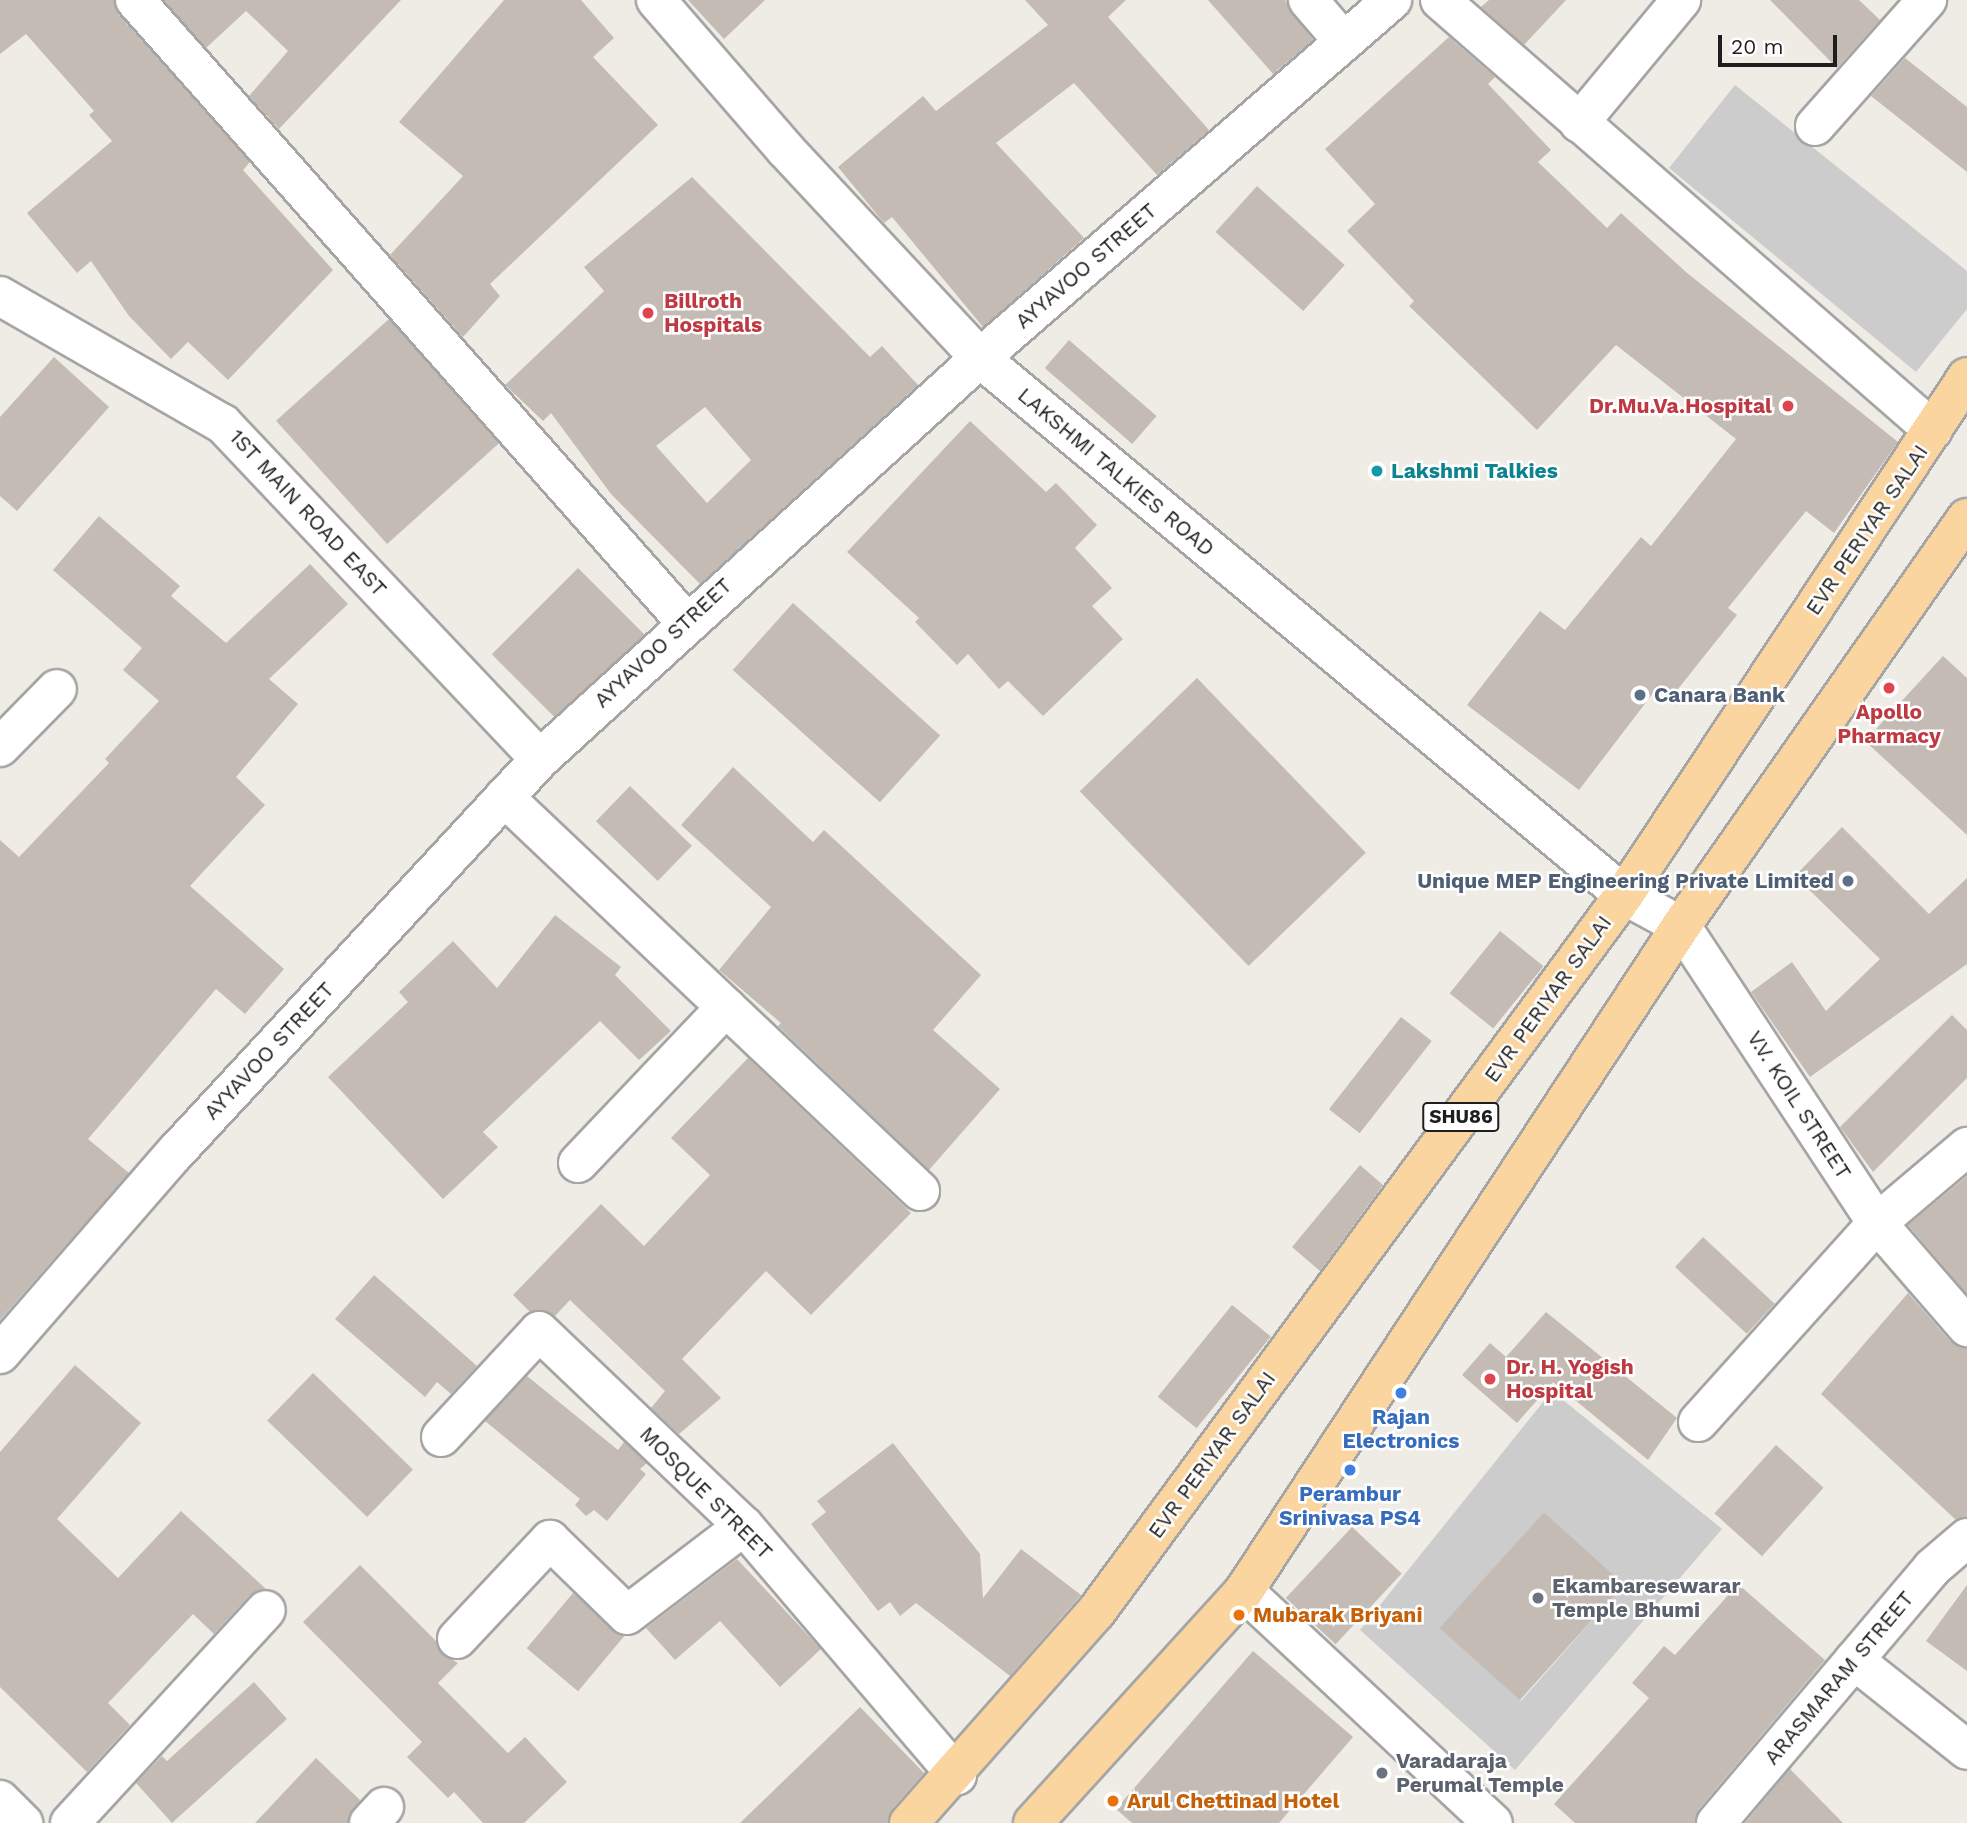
<!DOCTYPE html>
<style>
body{margin:0}
#map{position:relative;width:1967px;height:1823px;overflow:hidden;background:#efece5;font-family:"Work Sans",sans-serif}
div>[style]{position:absolute}
[style*='--x']{left:calc(var(--x)*1px);top:calc(var(--y)*1px);width:calc(var(--w)*1px);rotate:calc(var(--a)*1deg)}
.religious>*{inset:0;background:#ccc}
.building>*{inset:0;background:#c4bcb4;transform-origin:0 0}
.roads{filter:drop-shadow(2px 0 #a5a5a5) drop-shadow(-2px 0 #a5a5a5) drop-shadow(0 2px #a5a5a5) drop-shadow(0 -2px #a5a5a5)}
.minor>*{height:38px;margin:-19px;padding:0 19px;transform-origin:19px;border-radius:19px;background:#fff}
.major>*{height:38px;margin:-19px;padding:0 19px;transform-origin:19px;border-radius:19px;background:#fad59f}
.dots>*{width:19px;height:19px;translate:-50% -50%;box-sizing:border-box;border:4px solid #fff;border-radius:50%}
span{translate:-50% -50%;white-space:nowrap;text-align:center;line-height:1.15;-webkit-text-stroke:5px #fff;paint-order:stroke}
.shield-label span{padding:2px 5px;background:#fff;border:2px solid;border-radius:5px;-webkit-text-stroke-width:0}
.shield-label{font-size:19px;color:#1e1e1e;font-weight:700}
.street-label{font-size:21px;color:#1e1e1e}
.health-label{font-size:21px;color:#be3a42;font-weight:700}
.left{translate:0 -50%;text-align:left}
.right{translate:-100% -50%;text-align:right}
.culture-label{font-size:21px;color:#0d838f;font-weight:700}
.service-label{font-size:21px;color:#4e5e75;font-weight:700}
.shop-label{font-size:21px;color:#366cbe;font-weight:700}
.worship-label{font-size:21px;color:#5b616d;font-weight:700}
.food-label{font-size:21px;color:#c56008;font-weight:700}
.scale{position:absolute;left:1718px;top:35px;width:119px;height:32px;box-sizing:border-box;border:4px solid #1e1e1e;border-top:0;padding-left:9px;font-size:21px;line-height:24px;white-space:nowrap;color:#1e1e1e;-webkit-text-stroke:5px #fff;paint-order:stroke}
</style>
<div id="map">
<div class="religious">
<div style="clip-path:polygon(1735px 85px,1967px 271px,1967px 309px,1916px 372px,1669px 168px)"></div>
<div style="clip-path:polygon(evenodd,1552px 1391px,1722px 1529px,1515px 1770px,1360px 1630px,1552px 1391px,1544px 1512px,1624px 1584px,1521px 1701px,1441px 1628px,1544px 1512px)"></div>
</div>
<div class="building">
<div style="clip-path:polygon(0 0,114px 0,119px 15px,250px 162px,243px 170px,333px 270px,228px 380px,188px 342px,171px 359px,129px 316px,91px 261px,77px 273px,27px 213px,112px 141px,89px 115px,94px 111px,26px 34px,0 54px)"></div>
<div style="clip-path:polygon(164px 0,401px 0,279px 129px,249px 96px,288px 51px,246px 11px,206px 48px)"></div>
<div style="clip-path:polygon(504px 0,581px 0,614px 38px,593px 57px,658px 125px,490px 284px,500px 296px,463px 337px,390px 255px,463px 176px,399px 122px)"></div>
<div style="clip-path:polygon(688px 0,765px 0,724px 39px)"></div>
<div style="clip-path:polygon(1025px 0,1126px 0,1108px 17px,1209px 130px,1157px 175px,1074px 83px,996px 143px,1084px 238px,983px 327px,892px 217px,884px 223px,838px 167px,923px 96px,936px 111px,1048px 25px)"></div>
<div style="clip-path:polygon(1208px 0,1285px 0,1313px 40px,1273px 74px)"></div>
<div style="clip-path:polygon(1489px 0,1566px 0,1524px 45px,1481px 7px)"></div>
<div style="clip-path:polygon(1770px 0,1859px 0,1880px 20px,1837px 68px)"></div>
<div style="clip-path:polygon(1449px 37px,1495px 77px,1488px 84px,1551px 150px,1538px 162px,1607px 228px,1621px 213px,1686px 272px,1898px 442px,1834px 533px,1806px 511px,1728px 608px,1737px 615px,1670px 699px,1657px 688px,1579px 790px,1467px 705px,1540px 611px,1565px 630px,1641px 537px,1651px 546px,1736px 439px,1616px 345px,1537px 430px,1409px 306px,1414px 301px,1347px 231px,1375px 204px,1325px 149px)"></div>
<div style="clip-path:polygon(1905px 58px,1967px 107px,1967px 172px,1871px 96px)"></div>
<div style="clip-path:polygon(evenodd,692px 177px,870px 357px,882px 346px,918px 385px,700px 584px,611px 494px,551px 413px,543px 421px,505px 385px,604px 291px,584px 267px,692px 177px,705px 407px,751px 460px,707px 503px,656px 446px,705px 407px)"></div>
<div style="left:1257px;top:186px;width:118px;height:62px;rotate:42deg"></div>
<div style="left:389px;top:319px;width:166px;height:152px;rotate:48deg"></div>
<div style="left:1069px;top:340px;width:116px;height:37px;rotate:41deg"></div>
<div style="clip-path:polygon(54px 357px,109px 407px,17px 511px,0 496px,0 417px)"></div>
<div style="clip-path:polygon(970px 421px,1046px 492px,1056px 483px,1097px 525px,1075px 548px,1112px 588px,1092px 606px,1123px 639px,1043px 716px,1008px 681px,999px 689px,968px 654px,957px 665px,915px 622px,919px 618px,847px 552px)"></div>
<div style="clip-path:polygon(99px 516px,180px 586px,171px 596px,226px 643px,310px 564px,348px 604px,269px 679px,298px 704px,236px 777px,265px 805px,190px 886px,284px 969px,245px 1014px,216px 989px,88px 1139px,129px 1173px,0 1320px,0 840px,19px 857px,109px 763px,105px 759px,159px 701px,123px 670px,142px 648px,53px 570px)"></div>
<div style="left:578px;top:568px;width:94px;height:122px;rotate:45deg"></div>
<div style="left:793px;top:603px;width:198px;height:90px;rotate:42deg"></div>
<div style="clip-path:polygon(1943px 656px,1967px 678px,1967px 835px,1865px 741px)"></div>
<div style="left:1197px;top:678px;width:243px;height:163px;rotate:46deg"></div>
<div style="clip-path:polygon(733px 767px,813px 842px,824px 830px,981px 975px,933px 1030px,1000px 1089px,929px 1170px,778px 1026px,781px 1023px,719px 970px,771px 907px,681px 825px)"></div>
<div style="left:630px;top:786px;width:86px;height:49px;rotate:44deg"></div>
<div style="clip-path:polygon(1842px 827px,1929px 914px,1967px 878px,1967px 964px,1810px 1077px,1751px 992px,1792px 962px,1826px 1011px,1880px 959px,1795px 876px)"></div>
<div style="clip-path:polygon(555px 915px,621px 967px,615px 975px,671px 1031px,639px 1060px,600px 1021px,483px 1132px,498px 1147px,443px 1199px,328px 1077px,408px 1002px,399px 992px,453px 941px,497px 988px)"></div>
<div style="left:1500px;top:931px;width:56px;height:80px;rotate:39deg"></div>
<div style="clip-path:polygon(1952px 1015px,1967px 1030px,1967px 1078px,1873px 1172px,1840px 1127px)"></div>
<div style="left:1401px;top:1017px;width:39px;height:117px;rotate:38deg"></div>
<div style="clip-path:polygon(748px 1058px,911px 1213px,811px 1315px,766px 1271px,682px 1359px,721px 1398px,679px 1434px,651px 1408px,665px 1391px,570px 1300px,555px 1316px,543px 1310px,530px 1312px,513px 1295px,601px 1204px,644px 1246px,710px 1175px,671px 1138px)"></div>
<div style="clip-path:polygon(1360px 1165px,1383px 1185px,1320px 1271px,1292px 1247px)"></div>
<div style="clip-path:polygon(1967px 1176px,1967px 1294px,1908px 1225px)"></div>
<div style="left:1703px;top:1237px;width:98px;height:41px;rotate:43deg"></div>
<div style="clip-path:polygon(374px 1275px,477px 1366px,451px 1394px,437px 1382px,425px 1397px,335px 1319px)"></div>
<div style="clip-path:polygon(1908px 1293px,1950px 1341px,1967px 1348px,1967px 1517px,1956px 1520px,1821px 1394px)"></div>
<div style="left:1232px;top:1305px;width:50px;height:118px;rotate:39deg"></div>
<div style="clip-path:polygon(1546px 1312px,1677px 1418px,1648px 1460px,1553px 1382px,1517px 1423px,1462px 1375px,1490px 1343px,1506px 1357px)"></div>
<div style="clip-path:polygon(75px 1365px,141px 1423px,57px 1519px,118px 1578px,181px 1511px,266px 1589px,250px 1595px,214px 1634px,193px 1614px,108px 1703px,130px 1725px,87px 1772px,0 1687px,0 1452px)"></div>
<div style="left:313px;top:1373px;width:139px;height:66px;rotate:44deg"></div>
<div style="clip-path:polygon(527px 1376px,618px 1450px,624px 1442px,647px 1463px,640px 1469px,646px 1474px,607px 1521px,594px 1510px,586px 1516px,575px 1505px,580px 1499px,485px 1421px)"></div>
<div style="clip-path:polygon(893px 1443px,980px 1554px,983px 1598px,1021px 1549px,1081px 1595px,1010px 1676px,916px 1603px,900px 1616px,890px 1602px,878px 1611px,811px 1524px,826px 1512px,817px 1501px)"></div>
<div style="left:1776px;top:1445px;width:64px;height:92px;rotate:42deg"></div>
<div style="left:1544px;top:1512px;width:108px;height:156px;rotate:42deg"></div>
<div style="left:1352px;top:1527px;width:68px;height:97px;rotate:43deg"></div>
<div style="clip-path:polygon(737px 1559px,821px 1649px,780px 1687px,720px 1621px,675px 1660px,646px 1628px)"></div>
<div style="clip-path:polygon(360px 1565px,436px 1641px,442px 1654px,458px 1663px,438px 1683px,508px 1753px,525px 1737px,567px 1782px,524px 1823px,483px 1823px,454px 1792px,448px 1798px,407px 1757px,422px 1742px,303px 1622px)"></div>
<div style="clip-path:polygon(1738px 1584px,1825px 1660px,1699px 1809px,1695px 1823px,1575px 1823px,1554px 1804px,1649px 1698px,1632px 1683px,1664px 1646px,1675px 1655px)"></div>
<div style="clip-path:polygon(1967px 1585px,1967px 1671px,1926px 1641px)"></div>
<div style="left:573px;top:1593px;width:67px;height:72px;rotate:40deg"></div>
<div style="clip-path:polygon(1253px 1651px,1353px 1737px,1279px 1823px,1132px 1823px,1116px 1809px)"></div>
<div style="clip-path:polygon(254px 1682px,287px 1719px,172px 1823px,136px 1783px,162px 1756px,167px 1761px)"></div>
<div style="clip-path:polygon(860px 1707px,924px 1773px,893px 1808px,888px 1823px,740px 1823px)"></div>
<div style="clip-path:polygon(316px 1758px,360px 1800px,348px 1823px,255px 1823px)"></div>
<div style="clip-path:polygon(1790px 1769px,1843px 1823px,1745px 1823px)"></div>
</div>
<div class="roads">
<div class="minor">
<div style="--x:135;--y:0;--w:830;--a:48.47"></div>
<div style="--x:656;--y:0;--w:197;--a:49.1"></div>
<div style="--x:785;--y:149;--w:286;--a:47"></div>
<div style="--x:980;--y:358;--w:839;--a:39.82"></div>
<div style="--x:1624;--y:895;--w:65;--a:28.5"></div>
<div style="--x:1681;--y:926;--w:356;--a:56.6"></div>
<div style="--x:1877;--y:1223;--w:138;--a:49.1"></div>
<div style="--x:1308;--y:0;--w:55;--a:49.4"></div>
<div style="--x:1440;--y:0;--w:654;--a:41.1"></div>
<div style="--x:1579;--y:123;--w:160;--a:-50.3"></div>
<div style="--x:1815;--y:126;--w:169;--a:-48.4"></div>
<div style="--x:0;--y:296;--w:257;--a:29.9"></div>
<div style="--x:223;--y:424;--w:461;--a:46.6"></div>
<div style="--x:0;--y:747;--w:81;--a:-45.5"></div>
<div style="--x:504;--y:797;--w:573;--a:43.44"></div>
<div style="--x:578;--y:1163;--w:215;--a:-46.5"></div>
<div style="--x:0;--y:1354;--w:267;--a:-49"></div>
<div style="--x:175;--y:1153;--w:537;--a:-47.19"></div>
<div style="--x:540;--y:759;--w:595;--a:-42.34"></div>
<div style="--x:980;--y:358;--w:546;--a:-40.99"></div>
<div style="--x:1698;--y:1422;--w:268;--a:-48"></div>
<div style="--x:1877;--y:1223;--w:118;--a:-40.2"></div>
<div style="--x:441;--y:1437;--w:144;--a:-47.2"></div>
<div style="--x:539;--y:1331;--w:283;--a:43.6"></div>
<div style="--x:744;--y:1526;--w:328;--a:49.5"></div>
<div style="--x:1244;--y:1591;--w:340;--a:43"></div>
<div style="--x:457;--y:1639;--w:136;--a:-46.8"></div>
<div style="--x:550;--y:1540;--w:107;--a:44.2"></div>
<div style="--x:627;--y:1615;--w:147;--a:-37.3"></div>
<div style="--x:1854;--y:1660;--w:144;--a:38.5"></div>
<div style="--x:0;--y:1800;--w:33;--a:45"></div>
<div style="--x:70;--y:1823;--w:289;--a:-47.4"></div>
<div style="--x:369;--y:1823;--w:22;--a:-47"></div>
<div style="--x:1716;--y:1823;--w:334;--a:-49.7"></div>
<div style="--x:1932;--y:1568;--w:46;--a:-40.6"></div>
</div>
<div class="major">
<div style="--x:909;--y:1823;--w:282;--a:-48.5"></div>
<div style="--x:1096;--y:1612;--w:890;--a:-53.63"></div>
<div style="--x:1624;--y:895;--w:621;--a:-56.49"></div>
<div style="--x:1033;--y:1823;--w:314;--a:-47.7"></div>
<div style="--x:1244;--y:1591;--w:796;--a:-56.69"></div>
<div style="--x:1681;--y:926;--w:498;--a:-55"></div>
</div>
</div>
<div class="dots">
<div style="left:648px;top:313px;background:#e0444e"></div>
<div style="left:1788px;top:406px;background:#e0444e"></div>
<div style="left:1377px;top:471px;background:#0f9aa8"></div>
<div style="left:1889px;top:688px;background:#e0444e"></div>
<div style="left:1640px;top:695px;background:#5c6f8a"></div>
<div style="left:1848px;top:881px;background:#5c6f8a"></div>
<div style="left:1490px;top:1379px;background:#e0444e"></div>
<div style="left:1401px;top:1393px;background:#3f7fe0"></div>
<div style="left:1350px;top:1470px;background:#3f7fe0"></div>
<div style="left:1538px;top:1598px;background:#6b7280"></div>
<div style="left:1239px;top:1615px;background:#e8710a"></div>
<div style="left:1382px;top:1773px;background:#6b7280"></div>
<div style="left:1113px;top:1801px;background:#e8710a"></div>
</div>
<div class="shield-label">
<span style="left:1461px;top:1117px">SHU86</span>
</div>
<div class="street-label">
<span style="left:1086px;top:266px;rotate:-41deg">AYYAVOO STREET</span>
<span style="left:1116px;top:472px;rotate:40deg">LAKSHMI TALKIES ROAD</span>
<span style="left:308px;top:513px;rotate:47deg">1ST MAIN ROAD EAST</span>
<span style="left:1867px;top:530px;rotate:-56deg">EVR PERIYAR SALAI</span>
<span style="left:663px;top:643px;rotate:-43deg">AYYAVOO STREET</span>
<span style="left:1548px;top:999px;rotate:-54deg">EVR PERIYAR SALAI</span>
<span style="left:269px;top:1051px;rotate:-47deg">AYYAVOO STREET</span>
<span style="left:1799px;top:1105px;rotate:57deg">V.V. KOIL STREET</span>
<span style="left:1212px;top:1455px;rotate:-54deg">EVR PERIYAR SALAI</span>
<span style="left:706px;top:1493px;rotate:45deg">MOSQUE STREET</span>
<span style="left:1839px;top:1678px;rotate:-50deg">ARASMARAM STREET</span>
</div>
<div class="health-label">
<span class="left" style="left:664px;top:313px">Billroth<br>Hospitals</span>
<span class="right" style="left:1772px;top:406px">Dr.Mu.Va.Hospital</span>
<span style="left:1889px;top:724px">Apollo<br>Pharmacy</span>
<span class="left" style="left:1506px;top:1379px">Dr. H. Yogish<br>Hospital</span>
</div>
<div class="culture-label">
<span class="left" style="left:1391px;top:471px">Lakshmi Talkies</span>
</div>
<div class="service-label">
<span class="left" style="left:1654px;top:695px">Canara Bank</span>
<span class="right" style="left:1834px;top:881px">Unique MEP Engineering Private Limited</span>
</div>
<div class="shop-label">
<span style="left:1401px;top:1429px">Rajan<br>Electronics</span>
<span style="left:1350px;top:1506px">Perambur<br>Srinivasa PS4</span>
</div>
<div class="worship-label">
<span class="left" style="left:1552px;top:1598px">Ekambaresewarar<br>Temple Bhumi</span>
<span class="left" style="left:1396px;top:1773px">Varadaraja<br>Perumal Temple</span>
</div>
<div class="food-label">
<span class="left" style="left:1253px;top:1615px">Mubarak Briyani</span>
<span class="left" style="left:1127px;top:1801px">Arul Chettinad Hotel</span>
</div>
<div class="scale">20 m</div>
</div>
